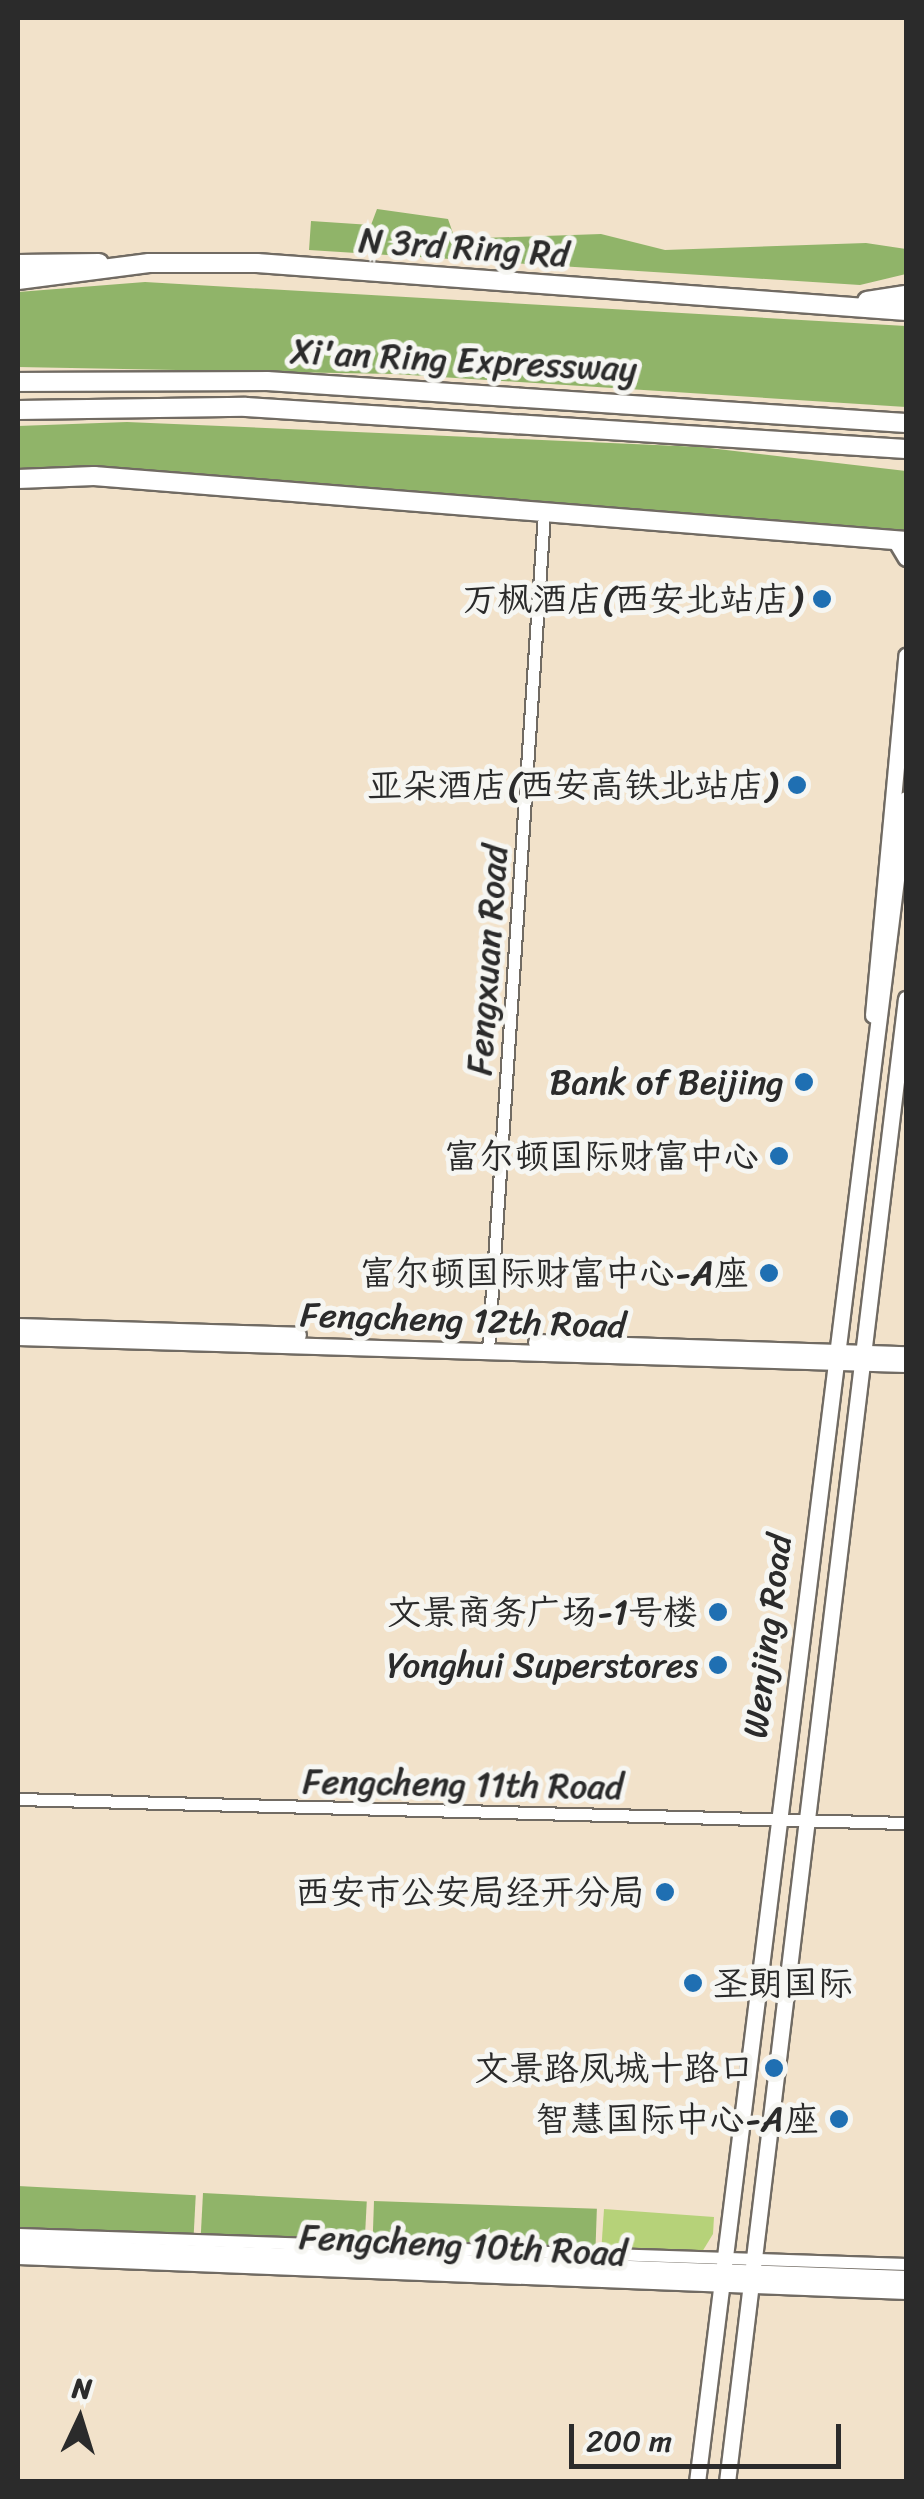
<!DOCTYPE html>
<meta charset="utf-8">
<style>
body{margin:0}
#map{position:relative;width:924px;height:2499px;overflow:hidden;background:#f2e2ca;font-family:Sriracha,"LXGW WenKai TC",sans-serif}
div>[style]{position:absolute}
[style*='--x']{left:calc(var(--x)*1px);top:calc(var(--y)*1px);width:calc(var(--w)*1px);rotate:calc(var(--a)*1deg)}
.green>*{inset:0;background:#b6d279}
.forest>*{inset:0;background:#90b469;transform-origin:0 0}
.roads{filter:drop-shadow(2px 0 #716b63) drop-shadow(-2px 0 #716b63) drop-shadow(0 2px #716b63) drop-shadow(0 -2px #716b63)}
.minor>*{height:11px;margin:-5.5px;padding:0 5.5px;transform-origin:5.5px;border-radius:5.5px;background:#fff}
.major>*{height:15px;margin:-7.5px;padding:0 7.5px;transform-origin:7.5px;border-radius:7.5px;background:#fff}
.highway>*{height:18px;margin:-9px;padding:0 9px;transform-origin:9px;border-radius:9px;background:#fff}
.dots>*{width:28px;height:28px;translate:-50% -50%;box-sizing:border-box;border:5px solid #f6f6f2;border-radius:50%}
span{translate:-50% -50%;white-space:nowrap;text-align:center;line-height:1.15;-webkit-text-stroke:10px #f6f6f2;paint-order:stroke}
.street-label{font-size:35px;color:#2b2b2b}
.poi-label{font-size:35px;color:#2b2b2b}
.right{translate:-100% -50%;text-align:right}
.left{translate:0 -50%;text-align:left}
.frame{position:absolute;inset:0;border:20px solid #2b2b2b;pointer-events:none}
.north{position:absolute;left:30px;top:2369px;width:100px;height:100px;-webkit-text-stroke:8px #f6f6f2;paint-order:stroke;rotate:4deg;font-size:28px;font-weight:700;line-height:40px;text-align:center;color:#2b2b2b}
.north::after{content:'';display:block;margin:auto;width:35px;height:45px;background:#2b2b2b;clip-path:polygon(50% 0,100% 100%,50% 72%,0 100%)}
.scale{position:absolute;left:569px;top:2424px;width:272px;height:45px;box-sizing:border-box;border:5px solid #2b2b2b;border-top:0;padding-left:12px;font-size:30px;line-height:35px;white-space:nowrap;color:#2b2b2b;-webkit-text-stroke:8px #f6f6f2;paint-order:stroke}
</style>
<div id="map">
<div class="green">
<div style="clip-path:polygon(604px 2209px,714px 2217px,713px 2234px,702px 2252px,601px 2254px)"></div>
</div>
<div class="forest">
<div style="clip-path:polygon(377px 209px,448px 219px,455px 239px,601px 234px,665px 250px,866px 243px,906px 249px,906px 274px,860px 285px,309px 250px,311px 221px,371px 225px)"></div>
<div style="clip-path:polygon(145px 282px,906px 326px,906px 407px,394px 374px,18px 367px,18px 292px)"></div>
<div style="clip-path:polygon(127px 422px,701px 447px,906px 471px,906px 534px,18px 477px,18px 426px)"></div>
<div style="left:18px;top:2186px;width:178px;height:46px;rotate:3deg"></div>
<div style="left:203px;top:2193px;width:164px;height:46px;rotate:3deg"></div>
<div style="left:374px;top:2201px;width:223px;height:46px;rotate:2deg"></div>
</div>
<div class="roads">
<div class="minor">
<div style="--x:488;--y:1350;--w:839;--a:-86.17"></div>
<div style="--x:18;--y:1799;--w:888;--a:1.55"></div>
<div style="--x:18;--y:2234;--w:889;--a:1.93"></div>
</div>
<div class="major">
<div style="--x:895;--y:540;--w:21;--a:59"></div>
<div style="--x:873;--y:1015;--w:361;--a:-84.7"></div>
<div style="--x:18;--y:1326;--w:280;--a:1.8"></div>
<div style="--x:18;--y:1337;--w:888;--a:1.74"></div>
<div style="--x:536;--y:1342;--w:370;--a:1.9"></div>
<div style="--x:18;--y:2246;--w:889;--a:2.06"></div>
<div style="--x:18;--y:2256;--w:889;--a:2.26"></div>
<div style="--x:697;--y:2482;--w:1696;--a:-82.92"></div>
<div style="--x:727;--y:2482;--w:1494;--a:-83.12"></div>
</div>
<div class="highway">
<div style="--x:18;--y:264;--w:81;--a:-0.7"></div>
<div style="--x:18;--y:280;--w:132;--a:-7.4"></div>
<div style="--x:149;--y:263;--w:108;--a:0"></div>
<div style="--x:257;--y:263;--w:651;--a:4.23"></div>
<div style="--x:867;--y:301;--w:39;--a:-9"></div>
<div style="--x:18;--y:382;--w:249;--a:-0.2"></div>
<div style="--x:267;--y:381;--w:640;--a:3.76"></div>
<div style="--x:18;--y:410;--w:228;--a:-0.8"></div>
<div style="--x:246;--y:407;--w:661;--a:3.64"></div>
<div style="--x:18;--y:479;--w:76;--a:-2.3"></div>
<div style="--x:94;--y:476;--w:815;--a:4.58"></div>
</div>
</div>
<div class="dots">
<div style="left:822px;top:599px;background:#1f6fb2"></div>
<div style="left:797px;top:785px;background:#1f6fb2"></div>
<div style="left:804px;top:1082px;background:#1f6fb2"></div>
<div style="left:779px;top:1156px;background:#1f6fb2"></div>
<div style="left:769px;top:1273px;background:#1f6fb2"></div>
<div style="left:718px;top:1612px;background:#1f6fb2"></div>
<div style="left:718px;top:1665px;background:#1f6fb2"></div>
<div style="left:665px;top:1892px;background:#1f6fb2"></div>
<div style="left:693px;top:1983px;background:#1f6fb2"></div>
<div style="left:774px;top:2068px;background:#1f6fb2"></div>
<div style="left:839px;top:2119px;background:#1f6fb2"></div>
</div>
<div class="street-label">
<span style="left:464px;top:247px;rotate:4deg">N 3rd Ring Rd</span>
<span style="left:464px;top:360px;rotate:3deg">Xi'an Ring Expressway</span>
<span style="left:487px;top:960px;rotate:-86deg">Fengxuan Road</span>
<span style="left:463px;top:1320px;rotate:2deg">Fengcheng 12th Road</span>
<span style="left:767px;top:1636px;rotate:-83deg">Wenjing Road</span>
<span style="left:463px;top:1784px;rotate:1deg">Fengcheng 11th Road</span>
<span style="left:463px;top:2245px;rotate:3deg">Fengcheng 10th Road</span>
</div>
<div class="poi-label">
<span class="right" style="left:802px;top:599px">万枫酒店(西安北站店)</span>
<span class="right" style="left:777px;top:785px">亚朵酒店(西安高铁北站店)</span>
<span class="right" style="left:784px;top:1082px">Bank of Beijing</span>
<span class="right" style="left:759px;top:1156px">富尔顿国际财富中心</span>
<span class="right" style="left:749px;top:1273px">富尔顿国际财富中心-A座</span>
<span class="right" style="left:698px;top:1612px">文景商务广场-1号楼</span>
<span class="right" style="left:698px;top:1665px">Yonghui Superstores</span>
<span class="right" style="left:645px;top:1892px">西安市公安局经开分局</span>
<span class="left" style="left:713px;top:1983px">圣朗国际</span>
<span class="right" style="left:754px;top:2068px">文景路凤城十路口</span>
<span class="right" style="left:819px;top:2119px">智慧国际中心-A座</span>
</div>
<div class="frame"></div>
<div class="north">N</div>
<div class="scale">200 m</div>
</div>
